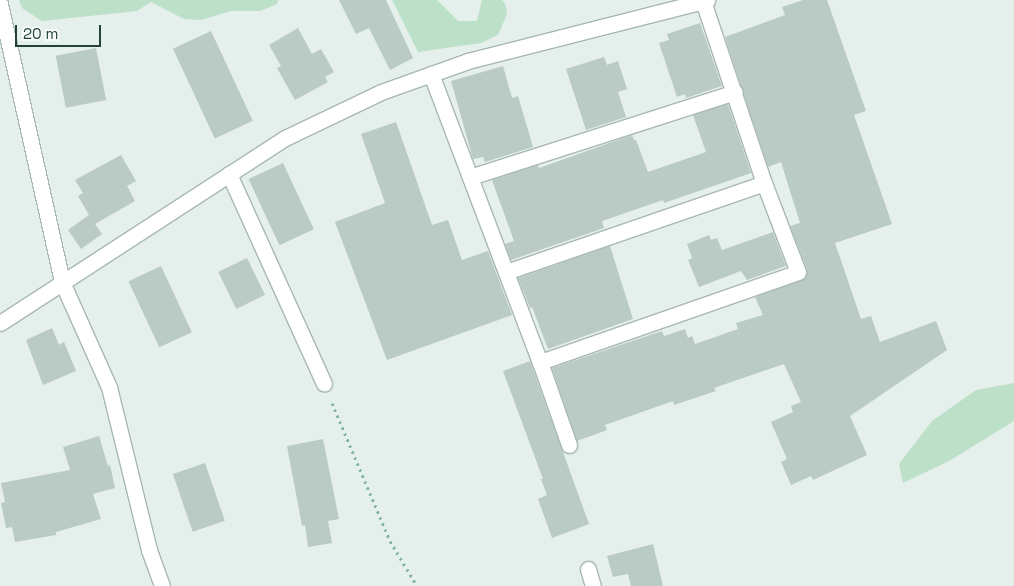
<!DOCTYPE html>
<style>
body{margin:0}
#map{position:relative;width:1014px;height:586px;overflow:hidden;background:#e5efeb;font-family:"Space Grotesk",sans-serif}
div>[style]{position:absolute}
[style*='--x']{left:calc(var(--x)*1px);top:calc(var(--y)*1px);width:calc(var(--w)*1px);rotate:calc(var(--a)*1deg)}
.green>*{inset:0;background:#bde0c9}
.building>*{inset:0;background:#bacac4;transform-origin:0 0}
.path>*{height:3px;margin-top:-1.5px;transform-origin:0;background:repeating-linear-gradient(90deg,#84b4a8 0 2.5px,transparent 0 6.5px)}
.roads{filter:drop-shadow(1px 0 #a7b8b3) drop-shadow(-1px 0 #a7b8b3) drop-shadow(0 1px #a7b8b3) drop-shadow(0 -1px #a7b8b3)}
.lane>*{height:15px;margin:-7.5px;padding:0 7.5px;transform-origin:7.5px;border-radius:7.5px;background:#fff}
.street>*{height:15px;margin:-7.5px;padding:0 7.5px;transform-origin:7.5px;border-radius:7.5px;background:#fff}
.secondary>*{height:15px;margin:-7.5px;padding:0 7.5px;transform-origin:7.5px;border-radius:7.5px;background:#fff}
span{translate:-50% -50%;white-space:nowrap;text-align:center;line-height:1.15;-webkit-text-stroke:5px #f6fbf8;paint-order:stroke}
.scale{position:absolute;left:15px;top:25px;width:86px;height:22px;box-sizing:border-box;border:2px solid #23423b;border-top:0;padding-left:6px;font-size:15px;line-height:18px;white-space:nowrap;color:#23423b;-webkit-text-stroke:4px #f6fbf8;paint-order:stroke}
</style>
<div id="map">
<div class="green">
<div style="clip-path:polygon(19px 0,278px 0,277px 4px,260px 11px,231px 11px,201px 20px,184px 19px,151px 2px,137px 11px,42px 21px,22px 8px)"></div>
<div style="clip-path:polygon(392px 0,437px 0,458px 21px,477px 21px,482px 0,502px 0,505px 3px,507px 14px,498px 35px,481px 43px,418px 52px)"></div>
<div style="clip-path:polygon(1014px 383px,1014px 421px,949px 461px,903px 483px,899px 464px,932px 421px,976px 390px)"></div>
</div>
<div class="building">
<div style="clip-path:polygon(339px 0,386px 0,413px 58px,390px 70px,369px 28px,356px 34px)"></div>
<div style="clip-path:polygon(803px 0,827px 0,866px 111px,854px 115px,892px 224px,835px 243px,861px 319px,871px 316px,880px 342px,936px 321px,947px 350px,850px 416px,867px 455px,813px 480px,811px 476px,791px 485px,781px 462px,787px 459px,771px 422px,793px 412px,791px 406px,801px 402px,784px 364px,714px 388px,716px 391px,674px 405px,673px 401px,605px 425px,607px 430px,577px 441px,552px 368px,662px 331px,664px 336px,685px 329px,688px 338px,692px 336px,695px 344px,738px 329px,736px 323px,763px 315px,755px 297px,806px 278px,807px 269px,790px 226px,800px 223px,781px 162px,768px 167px,725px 37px,785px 15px,782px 7px)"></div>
<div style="clip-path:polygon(700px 23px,722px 86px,686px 98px,685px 94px,677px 97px,659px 43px,669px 40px,667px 34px)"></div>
<div style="clip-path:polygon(298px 28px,312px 54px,321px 49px,334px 72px,325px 77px,328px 82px,295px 100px,277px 68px,281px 66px,269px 45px)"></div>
<div style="left:211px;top:31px;width:99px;height:42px;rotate:65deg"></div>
<div style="left:96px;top:48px;width:53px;height:41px;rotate:79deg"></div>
<div style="clip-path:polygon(604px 57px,607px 65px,618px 61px,627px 89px,618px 92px,626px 117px,586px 130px,566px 69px)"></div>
<div style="clip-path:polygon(503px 66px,512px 98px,518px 96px,533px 147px,485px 162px,483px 157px,473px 159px,451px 81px)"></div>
<div style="clip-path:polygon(728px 104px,751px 173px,664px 203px,663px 200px,602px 221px,604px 228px,511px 260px,505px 244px,514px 241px,492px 180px,538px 165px,539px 168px,632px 135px,634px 140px,636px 140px,648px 172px,706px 152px,693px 115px)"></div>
<div style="clip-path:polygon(396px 122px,432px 225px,448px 220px,462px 260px,488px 251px,512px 315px,387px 360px,335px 222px,385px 203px,361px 134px)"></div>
<div style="clip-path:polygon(121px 155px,136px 181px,127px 186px,135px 201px,95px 224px,102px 234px,81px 249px,68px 230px,89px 215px,78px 196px,83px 193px,75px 180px)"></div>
<div style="left:283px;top:163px;width:73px;height:38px;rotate:65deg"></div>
<div style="clip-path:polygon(773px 232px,786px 266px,747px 280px,741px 271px,699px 287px,688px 260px,692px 258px,687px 244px,709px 235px,711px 240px,717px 238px,722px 250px)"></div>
<div style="clip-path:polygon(610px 246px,633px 319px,548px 349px,532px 307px,530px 308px,518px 278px)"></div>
<div style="left:247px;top:258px;width:41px;height:32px;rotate:64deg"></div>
<div style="left:161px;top:266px;width:73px;height:36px;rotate:65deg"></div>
<div style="clip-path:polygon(52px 328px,59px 345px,64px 342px,76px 371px,43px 385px,26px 340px)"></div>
<div style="clip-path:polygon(530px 361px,589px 524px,552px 538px,538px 499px,547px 495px,541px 479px,543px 479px,503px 371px)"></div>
<div style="clip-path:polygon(99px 436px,108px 466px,110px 465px,115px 488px,93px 494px,101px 519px,56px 532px,56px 535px,15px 542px,12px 527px,6px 528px,1px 503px,5px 502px,1px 483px,70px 470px,63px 447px)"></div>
<div style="clip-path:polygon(323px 439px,339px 519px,328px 521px,332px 543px,308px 547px,305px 525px,302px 526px,287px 446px)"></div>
<div style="left:205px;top:463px;width:61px;height:34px;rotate:71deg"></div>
<div style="clip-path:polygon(653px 544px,663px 586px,631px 586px,628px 574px,613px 577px,607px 556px)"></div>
</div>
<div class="path">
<div style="--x:332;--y:403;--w:150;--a:67.2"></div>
<div style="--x:390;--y:541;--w:52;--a:59"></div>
</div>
<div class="roads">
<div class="lane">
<div style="--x:703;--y:1;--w:192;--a:71.5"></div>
<div style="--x:764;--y:183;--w:95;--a:69.1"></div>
<div style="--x:229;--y:174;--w:230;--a:65.6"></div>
<div style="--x:540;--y:362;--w:88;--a:70.7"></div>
<div style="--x:588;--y:569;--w:18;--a:74"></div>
</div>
<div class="street">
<div style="--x:0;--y:4;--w:285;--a:77.4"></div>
<div style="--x:62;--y:282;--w:115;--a:65.9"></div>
<div style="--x:109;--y:387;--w:168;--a:76.2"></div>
<div style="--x:149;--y:550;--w:38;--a:70"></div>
<div style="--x:431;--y:74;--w:308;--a:69.3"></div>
<div style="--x:540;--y:362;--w:273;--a:-19.2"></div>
<div style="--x:470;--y:177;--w:278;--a:-17.8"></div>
<div style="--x:506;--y:272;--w:273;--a:-19"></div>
</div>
<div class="secondary">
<div style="--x:0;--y:323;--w:340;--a:-33"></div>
<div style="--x:285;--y:138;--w:106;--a:-25.6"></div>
<div style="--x:381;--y:92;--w:92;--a:-19.6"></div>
<div style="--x:468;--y:61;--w:247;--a:-14.3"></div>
</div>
</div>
<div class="scale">20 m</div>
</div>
